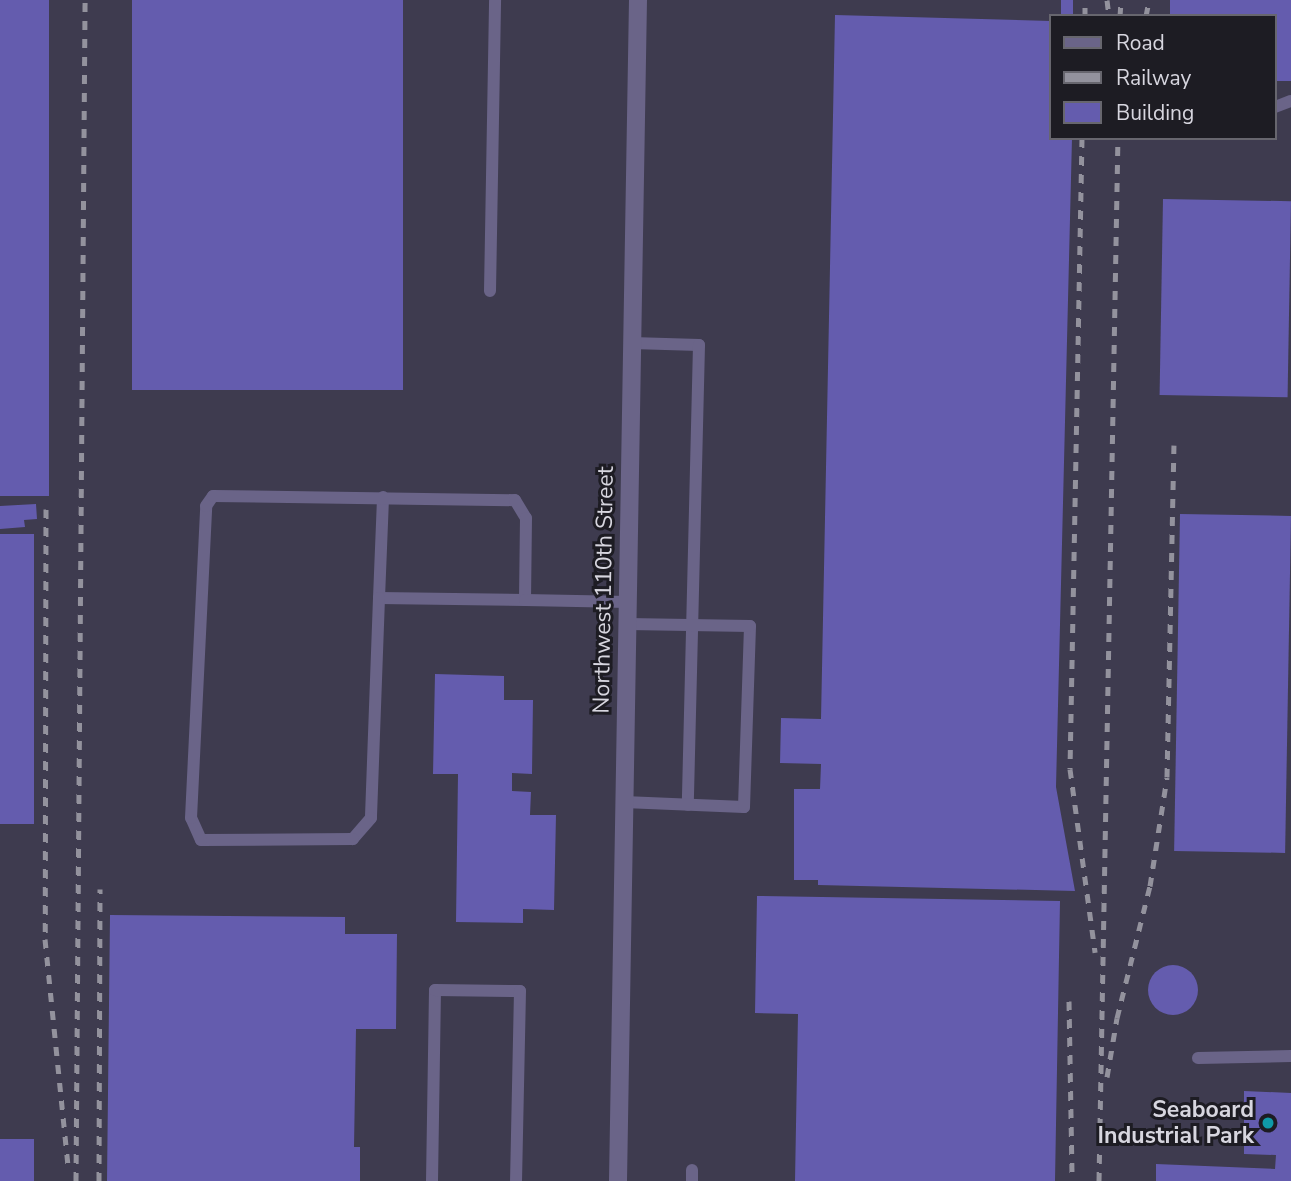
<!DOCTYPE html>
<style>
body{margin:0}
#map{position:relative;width:1291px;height:1181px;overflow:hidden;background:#363441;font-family:"Nunito Sans",sans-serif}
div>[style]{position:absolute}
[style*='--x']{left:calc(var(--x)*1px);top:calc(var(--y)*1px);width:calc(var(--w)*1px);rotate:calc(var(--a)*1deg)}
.built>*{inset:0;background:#3e3b4f}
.building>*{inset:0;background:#645cae;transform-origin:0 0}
.round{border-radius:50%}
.lane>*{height:12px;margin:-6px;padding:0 6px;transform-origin:6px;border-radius:6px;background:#6a6488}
.street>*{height:18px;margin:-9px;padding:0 9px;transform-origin:9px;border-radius:9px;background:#6a6488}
.rail>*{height:5px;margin-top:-2.5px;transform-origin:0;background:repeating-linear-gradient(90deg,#93929d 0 9px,transparent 0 18px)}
.dots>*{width:19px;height:19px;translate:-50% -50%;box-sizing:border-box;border:4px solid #1d1c23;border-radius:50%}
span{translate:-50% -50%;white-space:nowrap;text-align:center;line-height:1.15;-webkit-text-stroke:6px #1d1c23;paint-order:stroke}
.street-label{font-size:23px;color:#d7d6df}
.poi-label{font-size:23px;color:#d7d6df;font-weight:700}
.right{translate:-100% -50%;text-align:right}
.legend{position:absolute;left:1049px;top:14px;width:228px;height:126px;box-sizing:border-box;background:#1d1c23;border:2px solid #67666e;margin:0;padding:9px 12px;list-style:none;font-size:21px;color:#d7d6df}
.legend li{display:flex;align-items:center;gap:14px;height:35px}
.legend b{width:35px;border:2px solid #67666e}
</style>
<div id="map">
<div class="built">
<div style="clip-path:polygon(evenodd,0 0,1291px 0,1291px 1181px,0 1181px,0 0,1051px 16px,1275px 16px,1275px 138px,1051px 138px,1051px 16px)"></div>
</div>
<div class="building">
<div style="left:0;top:0;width:49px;height:496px"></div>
<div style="left:132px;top:0;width:271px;height:390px"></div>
<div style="left:1061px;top:0;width:12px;height:16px"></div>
<div style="clip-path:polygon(1170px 0,1291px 0,1291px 81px,1275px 81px,1275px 16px,1170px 16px)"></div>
<div style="clip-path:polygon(835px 15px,1051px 21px,1051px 138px,1072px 138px,1056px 787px,1075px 891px,818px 885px,818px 880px,794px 880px,794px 789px,820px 789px,821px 764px,780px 763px,781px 718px,821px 719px)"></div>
<div style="left:1163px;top:199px;width:128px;height:196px;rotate:1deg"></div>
<div style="clip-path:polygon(36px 504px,37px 519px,24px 520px,25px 527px,0 529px,0 506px)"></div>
<div style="left:1180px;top:514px;width:111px;height:337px;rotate:1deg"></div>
<div style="left:0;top:534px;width:34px;height:290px"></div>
<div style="clip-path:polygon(435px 674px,504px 676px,504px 700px,533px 700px,532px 774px,512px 773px,512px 791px,531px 792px,530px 815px,556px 815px,554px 910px,523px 909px,523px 923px,456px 922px,458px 774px,433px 774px)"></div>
<div style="clip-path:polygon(757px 896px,1060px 901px,1055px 1181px,795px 1181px,798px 1014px,755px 1013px)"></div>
<div style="clip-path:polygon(110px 915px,345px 917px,345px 934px,397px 934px,396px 1029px,356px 1029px,354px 1147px,360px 1147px,360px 1181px,107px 1181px)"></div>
<div class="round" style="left:1148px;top:965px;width:50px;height:50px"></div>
<div style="clip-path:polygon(1244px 1091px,1291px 1093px,1291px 1181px,1156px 1181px,1156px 1164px,1275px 1169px,1276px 1155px,1244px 1154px)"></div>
<div style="left:0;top:1139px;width:34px;height:42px"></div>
</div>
<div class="lane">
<div style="--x:1275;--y:107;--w:17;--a:-21"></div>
<div style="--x:490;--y:291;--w:291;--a:-89"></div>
<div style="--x:632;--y:343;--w:67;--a:1.7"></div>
<div style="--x:699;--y:345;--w:460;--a:91.4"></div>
<div style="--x:379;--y:598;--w:101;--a:-87.7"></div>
<div style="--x:525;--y:600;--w:146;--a:-179.2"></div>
<div style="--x:379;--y:598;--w:220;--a:92.1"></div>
<div style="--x:371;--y:818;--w:28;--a:131"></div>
<div style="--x:353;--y:839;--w:152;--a:179.6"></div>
<div style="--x:201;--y:840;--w:24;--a:-114"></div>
<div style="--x:191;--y:818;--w:312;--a:-87.2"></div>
<div style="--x:206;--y:506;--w:12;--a:-55"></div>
<div style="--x:213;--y:496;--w:302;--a:0.8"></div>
<div style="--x:515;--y:500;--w:21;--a:59"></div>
<div style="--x:526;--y:518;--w:82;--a:90.7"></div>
<div style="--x:525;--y:600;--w:103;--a:1.1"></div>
<div style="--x:624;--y:802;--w:120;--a:2.4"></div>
<div style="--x:744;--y:807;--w:181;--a:-88.1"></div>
<div style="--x:750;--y:626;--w:122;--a:-179.1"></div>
<div style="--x:1198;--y:1058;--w:93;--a:-1.2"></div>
<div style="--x:432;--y:1181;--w:191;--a:-89.1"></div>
<div style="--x:435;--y:990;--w:85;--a:0.7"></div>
<div style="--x:520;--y:991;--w:190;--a:91.2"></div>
<div style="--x:692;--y:1181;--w:11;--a:-90"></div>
</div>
<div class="street">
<div style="--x:618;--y:1181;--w:1181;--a:-89.03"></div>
</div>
<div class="rail">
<div style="--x:1107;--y:0;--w:16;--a:83"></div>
<div style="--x:1085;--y:16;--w:16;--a:-90"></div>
<div style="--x:1120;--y:16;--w:16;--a:-86"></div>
<div style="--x:1146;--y:16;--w:16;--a:-79"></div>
<div style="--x:1082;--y:138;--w:631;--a:91.09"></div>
<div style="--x:1070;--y:769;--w:185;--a:82.2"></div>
<div style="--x:46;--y:509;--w:430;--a:90.1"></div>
<div style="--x:45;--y:939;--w:229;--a:84.2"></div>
<div style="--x:1069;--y:1001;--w:180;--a:89"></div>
<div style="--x:1107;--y:1077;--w:60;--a:-80.4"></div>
<div style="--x:1117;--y:1018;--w:136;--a:-76"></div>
<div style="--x:1150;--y:886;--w:110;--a:-81.1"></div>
<div style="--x:1167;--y:777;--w:332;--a:-88.8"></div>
<div style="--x:76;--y:1181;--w:1181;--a:-89.56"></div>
<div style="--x:99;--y:1181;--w:292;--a:-89.8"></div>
<div style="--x:1099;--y:1181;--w:1043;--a:-88.96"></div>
</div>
<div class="dots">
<div style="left:1268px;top:1123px;background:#0f9aa8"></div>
</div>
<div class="street-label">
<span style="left:604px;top:590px;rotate:-89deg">Northwest 110th Street</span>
</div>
<div class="poi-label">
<span class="right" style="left:1254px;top:1123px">Seaboard<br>Industrial Park</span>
</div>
<ul class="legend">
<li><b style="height:9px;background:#6a6488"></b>Road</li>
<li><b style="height:9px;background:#93929d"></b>Railway</li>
<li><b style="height:19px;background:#645cae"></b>Building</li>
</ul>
</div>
